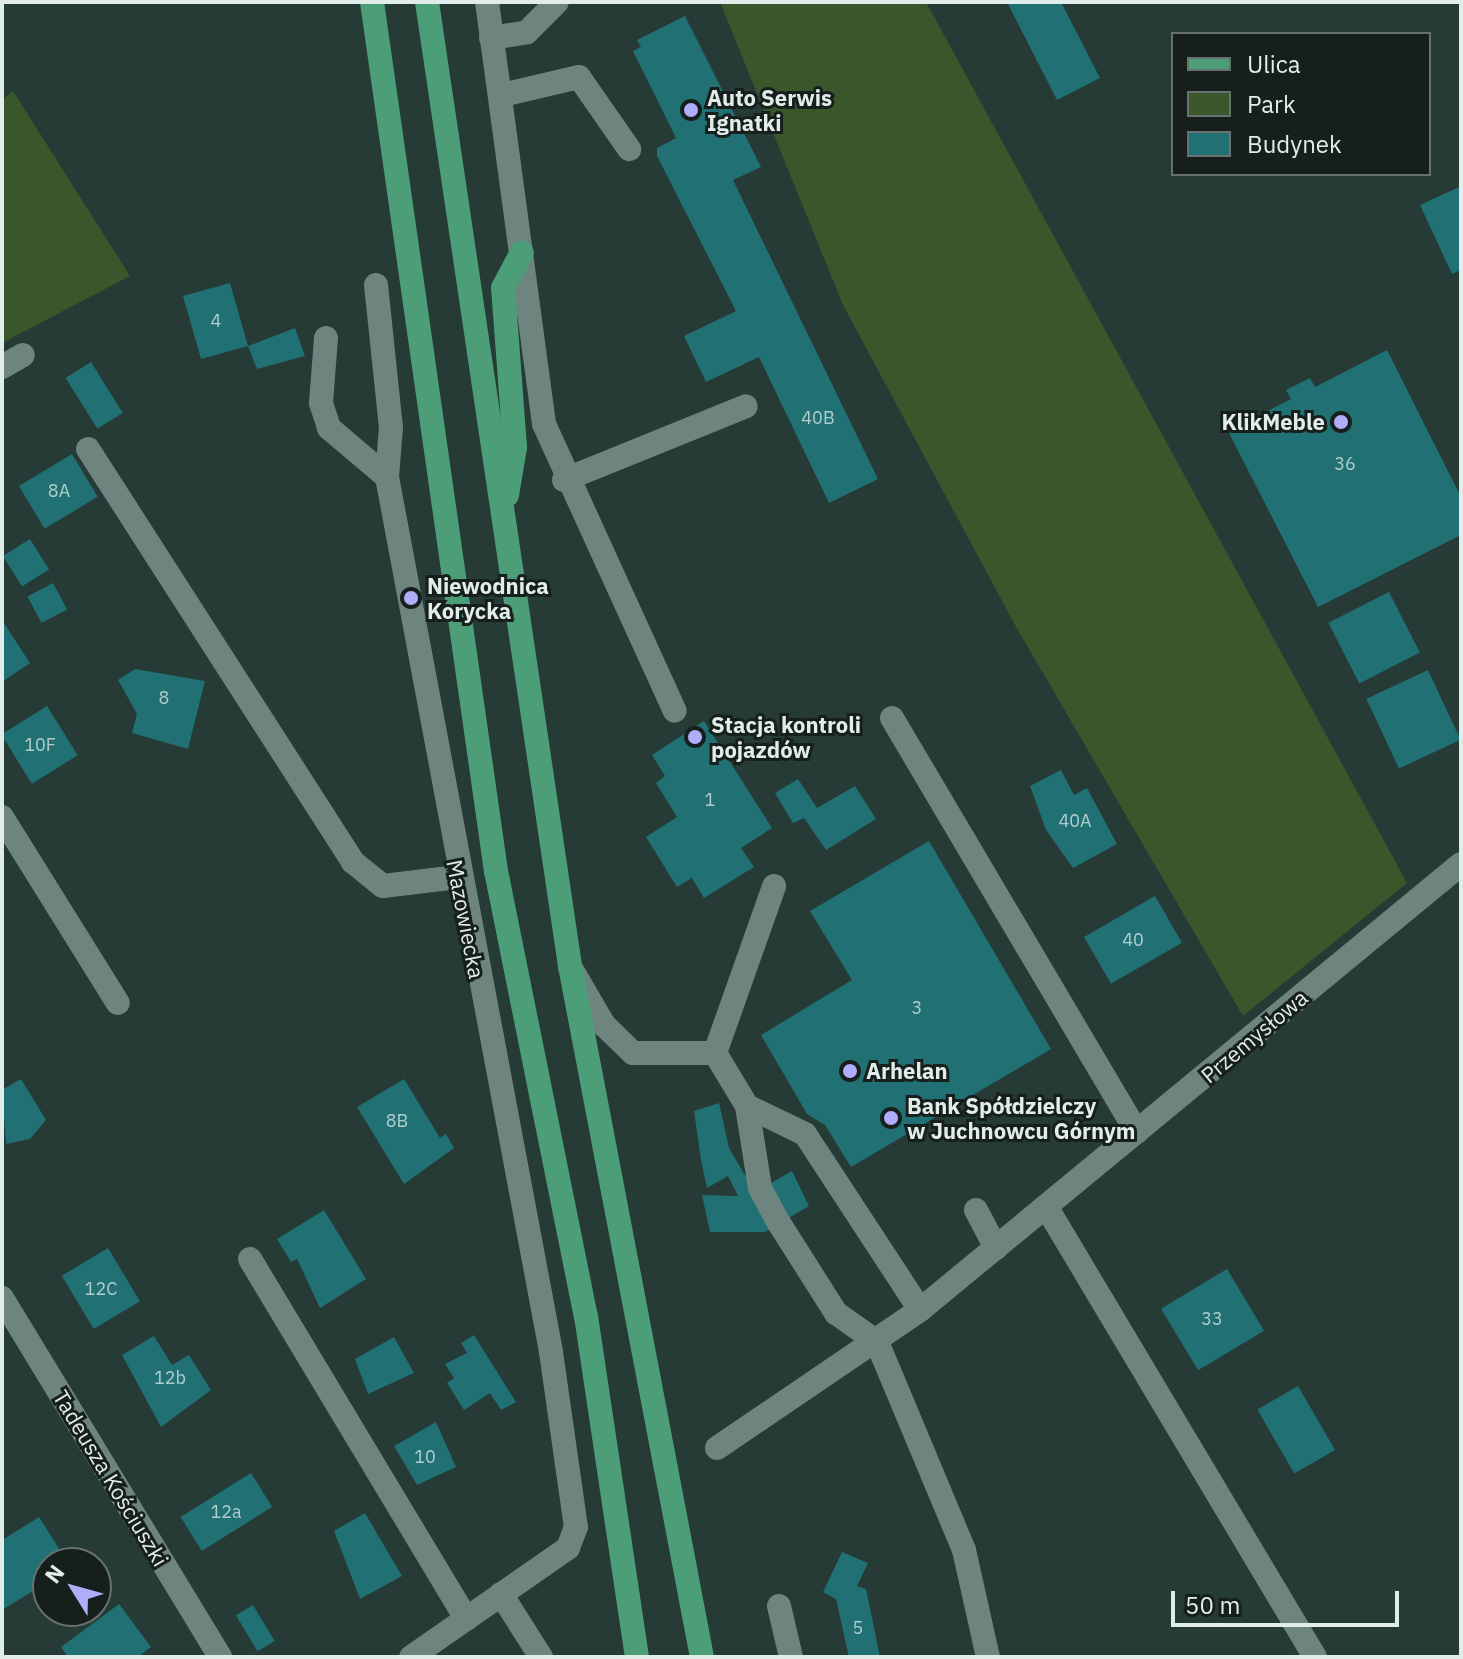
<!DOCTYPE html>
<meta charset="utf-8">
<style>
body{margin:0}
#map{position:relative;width:1463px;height:1659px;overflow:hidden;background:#263a36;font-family:"IBM Plex Sans",sans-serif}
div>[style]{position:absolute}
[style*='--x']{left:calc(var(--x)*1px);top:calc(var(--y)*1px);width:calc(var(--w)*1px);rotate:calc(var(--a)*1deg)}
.green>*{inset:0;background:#3a572c}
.building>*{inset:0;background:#207074;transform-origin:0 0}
.minor>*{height:24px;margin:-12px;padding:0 12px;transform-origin:12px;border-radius:12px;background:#6e847f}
.major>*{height:24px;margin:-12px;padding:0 12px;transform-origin:12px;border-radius:12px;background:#4c9e79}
.dots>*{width:22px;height:22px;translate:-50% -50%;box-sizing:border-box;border:4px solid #171f1d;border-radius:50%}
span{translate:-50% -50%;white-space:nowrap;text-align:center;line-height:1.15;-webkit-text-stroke:6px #171f1d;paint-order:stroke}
.number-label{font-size:18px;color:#b1cecc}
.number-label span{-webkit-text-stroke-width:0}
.poi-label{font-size:22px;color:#e1edea;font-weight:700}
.left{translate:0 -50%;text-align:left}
.right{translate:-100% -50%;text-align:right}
.street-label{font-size:22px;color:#e1edea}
.frame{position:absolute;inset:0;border:4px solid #e1edea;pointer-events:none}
.legend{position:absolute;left:1171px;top:32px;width:260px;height:144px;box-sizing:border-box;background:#171f1d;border:2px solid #68716f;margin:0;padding:10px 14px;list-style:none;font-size:24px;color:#e1edea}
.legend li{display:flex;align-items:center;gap:16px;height:40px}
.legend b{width:40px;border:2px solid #68716f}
.north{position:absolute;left:32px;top:1547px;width:80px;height:80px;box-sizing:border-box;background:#171f1d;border:2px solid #68716f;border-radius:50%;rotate:307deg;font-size:22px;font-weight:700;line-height:32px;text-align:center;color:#e1edea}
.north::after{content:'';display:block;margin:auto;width:28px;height:36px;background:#b0aefa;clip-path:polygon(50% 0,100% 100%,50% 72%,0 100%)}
.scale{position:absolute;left:1171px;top:1591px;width:228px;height:36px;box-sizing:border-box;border:4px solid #e1edea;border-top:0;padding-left:10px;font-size:24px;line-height:28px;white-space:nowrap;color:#e1edea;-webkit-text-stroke:6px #171f1d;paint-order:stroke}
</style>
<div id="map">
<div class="green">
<div style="clip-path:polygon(720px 2px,926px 2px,1407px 883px,1243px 1016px,1015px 625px,843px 305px)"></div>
<div style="clip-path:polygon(13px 91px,130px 276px,2px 343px,2px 100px)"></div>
</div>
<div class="building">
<div style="clip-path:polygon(1007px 2px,1061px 2px,1100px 78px,1057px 100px)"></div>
<div style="clip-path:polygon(685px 16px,761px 167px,733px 180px,878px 479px,829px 503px,759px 357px,706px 382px,684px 336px,736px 311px,657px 156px,657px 148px,676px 138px,633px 51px,641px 47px,637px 40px)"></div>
<div style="clip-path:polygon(1459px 187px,1461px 270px,1452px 274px,1420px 205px)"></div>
<div style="clip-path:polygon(230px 283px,248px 346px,295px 328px,305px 356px,257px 369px,248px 346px,201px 359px,183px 296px)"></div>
<div style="clip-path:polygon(1387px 350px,1461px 497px,1461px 535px,1318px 607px,1228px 431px,1291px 399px,1286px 390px,1310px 378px,1315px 387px)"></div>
<div style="left:91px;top:362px;width:60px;height:30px;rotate:58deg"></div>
<div style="left:72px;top:454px;width:50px;height:62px;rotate:59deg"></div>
<div style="left:30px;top:539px;width:36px;height:32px;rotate:58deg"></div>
<div style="left:53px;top:583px;width:30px;height:29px;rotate:62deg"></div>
<div style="left:1389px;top:592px;width:68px;height:68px;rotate:63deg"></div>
<div style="clip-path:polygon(2px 620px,30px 663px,2px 682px)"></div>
<div style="clip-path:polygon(135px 669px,205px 681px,188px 749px,132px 733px,137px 714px,118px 680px)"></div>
<div style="left:1428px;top:670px;width:77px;height:68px;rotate:65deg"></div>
<div style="left:47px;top:706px;width:58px;height:54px;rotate:58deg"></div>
<div style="clip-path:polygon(704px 721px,772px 828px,741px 848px,754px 867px,704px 898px,692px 878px,677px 887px,646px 837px,677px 817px,656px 783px,665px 776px,652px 755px)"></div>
<div style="clip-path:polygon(1061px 770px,1074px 795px,1087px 788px,1117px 844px,1073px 868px,1046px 830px,1030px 786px)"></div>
<div style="clip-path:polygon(798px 779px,817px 808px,855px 786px,876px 819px,826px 850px,804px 818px,793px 823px,775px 793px)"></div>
<div style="clip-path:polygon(929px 841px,1051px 1049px,851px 1167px,825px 1125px,807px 1114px,761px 1035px,852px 980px,810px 911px)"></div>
<div style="left:1155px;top:896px;width:54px;height:82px;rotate:60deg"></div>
<div style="clip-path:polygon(21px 1079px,46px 1120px,30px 1139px,6px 1144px,2px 1090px)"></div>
<div style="clip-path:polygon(404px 1079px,440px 1138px,446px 1134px,454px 1148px,404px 1184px,357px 1107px)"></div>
<div style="clip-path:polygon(719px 1103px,729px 1148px,755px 1192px,792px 1171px,809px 1206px,765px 1232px,710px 1232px,702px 1195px,738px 1196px,728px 1176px,707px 1188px,701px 1160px,694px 1111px)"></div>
<div style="clip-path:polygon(324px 1210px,366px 1279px,320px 1308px,297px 1259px,291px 1262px,277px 1239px)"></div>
<div style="left:108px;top:1248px;width:62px;height:54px;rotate:59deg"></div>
<div style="left:1227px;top:1269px;width:72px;height:77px;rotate:59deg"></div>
<div style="clip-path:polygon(474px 1335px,516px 1402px,501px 1410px,490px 1393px,464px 1410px,447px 1383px,454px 1378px,445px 1364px,467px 1353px,461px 1343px)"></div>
<div style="clip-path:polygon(154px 1336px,172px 1365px,189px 1355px,211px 1390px,161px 1427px,122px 1355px)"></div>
<div style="clip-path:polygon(394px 1337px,414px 1373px,368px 1394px,355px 1359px)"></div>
<div style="left:1298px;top:1386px;width:74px;height:47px;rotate:60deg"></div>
<div style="clip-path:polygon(436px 1422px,456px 1467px,417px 1485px,394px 1446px)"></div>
<div style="left:251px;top:1473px;width:40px;height:83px;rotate:58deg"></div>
<div style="clip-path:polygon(365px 1513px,402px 1576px,360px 1599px,334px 1531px)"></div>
<div style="clip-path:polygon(39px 1517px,68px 1563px,48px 1563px,48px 1582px,2px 1610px,2px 1540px)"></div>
<div style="clip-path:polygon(842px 1552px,868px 1563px,857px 1586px,866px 1589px,880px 1657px,849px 1657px,836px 1599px,823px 1592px)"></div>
<div style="clip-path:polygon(119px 1604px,151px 1647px,138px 1657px,68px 1657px,61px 1647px)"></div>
<div style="left:253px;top:1605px;width:42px;height:20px;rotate:59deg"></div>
</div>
<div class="minor">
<div style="--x:487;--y:2;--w:426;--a:82.3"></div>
<div style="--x:544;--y:424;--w:315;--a:65.5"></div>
<div style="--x:491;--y:38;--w:36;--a:-9"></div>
<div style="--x:527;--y:32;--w:42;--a:-45"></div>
<div style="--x:502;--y:95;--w:79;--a:-13.2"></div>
<div style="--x:579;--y:77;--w:88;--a:55.2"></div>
<div style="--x:376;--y:285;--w:143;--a:84"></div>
<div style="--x:391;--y:427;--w:50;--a:94.6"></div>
<div style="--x:387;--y:477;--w:890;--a:79.38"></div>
<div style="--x:551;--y:1352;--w:177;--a:81.9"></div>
<div style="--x:576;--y:1527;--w:22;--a:111"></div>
<div style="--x:568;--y:1548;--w:191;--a:145.2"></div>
<div style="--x:326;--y:338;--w:65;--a:94.4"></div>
<div style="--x:321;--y:403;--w:26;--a:72"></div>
<div style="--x:329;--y:428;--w:76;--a:40.2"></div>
<div style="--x:2;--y:367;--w:24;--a:-30"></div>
<div style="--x:88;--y:449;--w:491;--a:57.3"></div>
<div style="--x:353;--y:862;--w:38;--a:39"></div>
<div style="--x:383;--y:886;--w:75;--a:-6.9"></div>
<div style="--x:564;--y:480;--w:196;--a:-22.1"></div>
<div style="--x:892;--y:718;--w:481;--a:59.4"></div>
<div style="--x:2;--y:817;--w:219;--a:58.1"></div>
<div style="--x:572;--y:970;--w:64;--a:59.8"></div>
<div style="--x:604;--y:1025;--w:40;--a:44"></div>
<div style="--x:633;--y:1053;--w:82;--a:0"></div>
<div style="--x:715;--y:1053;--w:62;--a:58.9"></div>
<div style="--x:747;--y:1106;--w:83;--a:81"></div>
<div style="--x:760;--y:1188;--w:40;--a:62"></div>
<div style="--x:779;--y:1223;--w:107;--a:57.7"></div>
<div style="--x:836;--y:1313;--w:50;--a:35.3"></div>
<div style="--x:877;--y:1342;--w:225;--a:67.3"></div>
<div style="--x:964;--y:1550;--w:110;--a:77.4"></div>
<div style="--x:715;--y:1053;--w:177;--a:-70.5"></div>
<div style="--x:747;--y:1106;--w:64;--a:25.8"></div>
<div style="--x:805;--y:1134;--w:210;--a:56.8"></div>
<div style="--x:1047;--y:1208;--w:523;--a:59.17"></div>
<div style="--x:976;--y:1210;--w:43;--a:62.2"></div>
<div style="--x:250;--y:1259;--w:420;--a:59"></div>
<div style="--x:2;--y:1298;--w:420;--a:58.7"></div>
<div style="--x:717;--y:1448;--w:245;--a:-34.2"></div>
<div style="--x:920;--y:1310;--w:701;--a:-39.5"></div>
<div style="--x:501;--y:1594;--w:75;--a:57.6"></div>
<div style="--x:779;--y:1606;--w:52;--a:76.8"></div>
</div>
<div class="major">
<div style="--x:372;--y:2;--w:878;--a:81.88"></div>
<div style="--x:496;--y:871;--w:454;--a:78.6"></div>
<div style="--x:586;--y:1316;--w:345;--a:81.5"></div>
<div style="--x:427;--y:2;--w:975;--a:81.56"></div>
<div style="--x:570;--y:966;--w:703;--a:79.19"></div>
<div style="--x:507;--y:495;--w:49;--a:-80.5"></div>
<div style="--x:515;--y:447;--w:159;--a:-94.3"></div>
<div style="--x:503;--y:288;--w:40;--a:-62"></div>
</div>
<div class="dots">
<div style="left:691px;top:110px;background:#b0aefa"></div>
<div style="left:1341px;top:422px;background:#b0aefa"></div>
<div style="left:411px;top:598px;background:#b0aefa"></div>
<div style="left:695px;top:737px;background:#b0aefa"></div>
<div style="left:850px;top:1071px;background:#b0aefa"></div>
<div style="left:891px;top:1118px;background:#b0aefa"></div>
</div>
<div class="number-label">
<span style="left:216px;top:321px">4</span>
<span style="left:818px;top:418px">40B</span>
<span style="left:1345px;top:464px">36</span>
<span style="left:59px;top:491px">8A</span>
<span style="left:164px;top:698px">8</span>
<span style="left:40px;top:745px">10F</span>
<span style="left:710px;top:800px">1</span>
<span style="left:1075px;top:821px">40A</span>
<span style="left:1133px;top:940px">40</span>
<span style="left:917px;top:1008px">3</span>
<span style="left:397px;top:1121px">8B</span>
<span style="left:101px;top:1289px">12C</span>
<span style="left:1212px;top:1319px">33</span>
<span style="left:170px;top:1378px">12b</span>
<span style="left:425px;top:1457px">10</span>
<span style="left:226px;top:1512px">12a</span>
<span style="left:858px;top:1628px">5</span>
</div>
<div class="poi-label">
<span class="left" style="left:707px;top:110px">Auto Serwis<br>Ignatki</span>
<span class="right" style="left:1325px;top:422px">KlikMeble</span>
<span class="left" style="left:427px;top:598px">Niewodnica<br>Korycka</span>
<span class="left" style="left:711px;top:737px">Stacja kontroli<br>pojazdów</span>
<span class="left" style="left:866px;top:1071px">Arhelan</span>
<span class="left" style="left:907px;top:1118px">Bank Spółdzielczy<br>w Juchnowcu Górnym</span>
</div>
<div class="street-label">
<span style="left:466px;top:919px;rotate:79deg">Mazowiecka</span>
<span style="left:1254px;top:1036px;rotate:-40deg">Przemysłowa</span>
<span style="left:111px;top:1478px;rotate:59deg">Tadeusza Kościuszki</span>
</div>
<div class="frame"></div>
<ul class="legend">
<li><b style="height:10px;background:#4c9e79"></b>Ulica</li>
<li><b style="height:22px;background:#3a572c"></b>Park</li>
<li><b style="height:22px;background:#207074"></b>Budynek</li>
</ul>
<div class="north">N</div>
<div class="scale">50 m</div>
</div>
